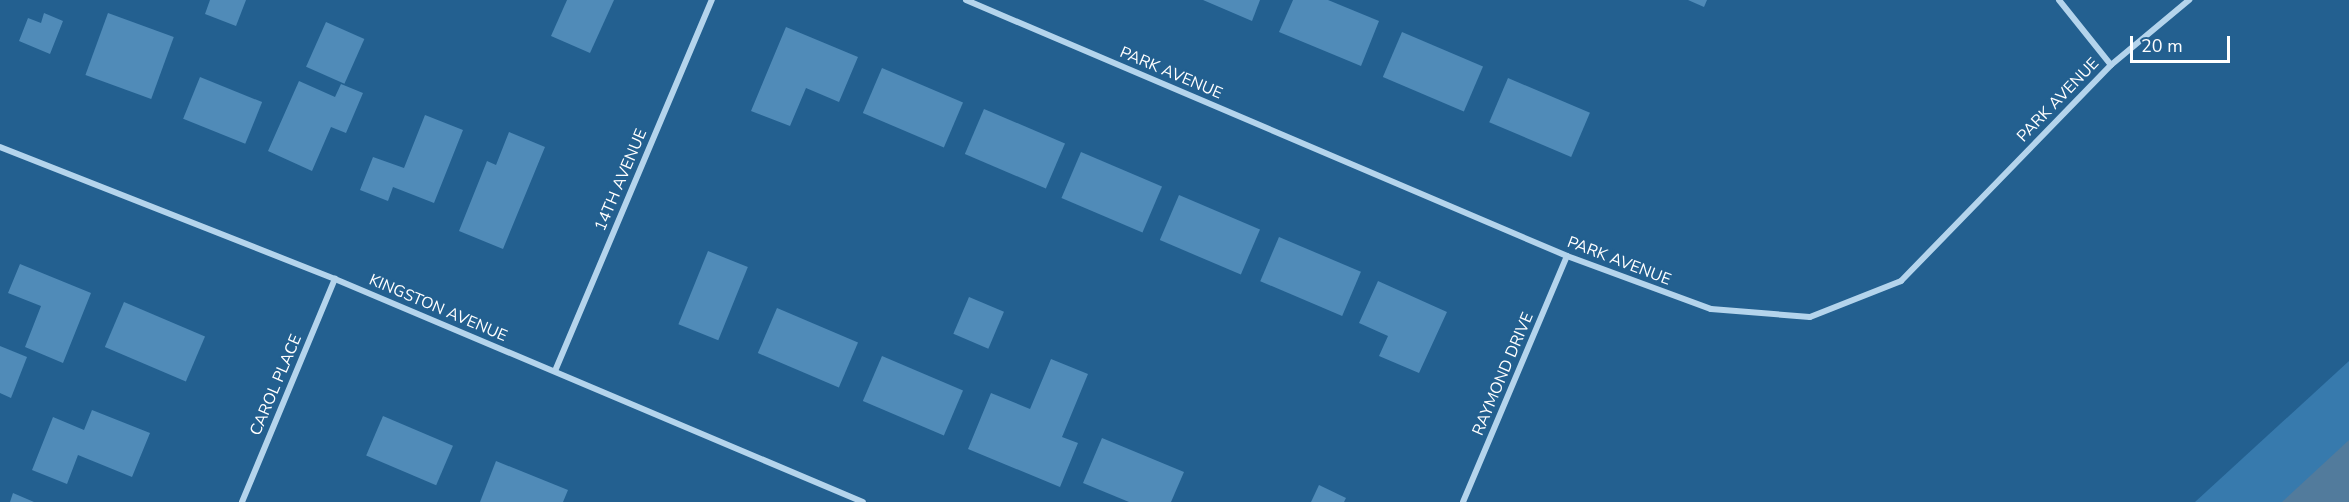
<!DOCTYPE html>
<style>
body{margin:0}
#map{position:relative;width:2349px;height:502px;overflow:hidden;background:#236090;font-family:"Nunito Sans",sans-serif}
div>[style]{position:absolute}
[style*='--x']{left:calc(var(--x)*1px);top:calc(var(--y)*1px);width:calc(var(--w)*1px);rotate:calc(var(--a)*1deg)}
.green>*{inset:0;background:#377aad}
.water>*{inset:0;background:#527b9c}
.building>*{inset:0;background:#508bb8;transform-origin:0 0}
.street>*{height:6px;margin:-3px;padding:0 3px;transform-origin:3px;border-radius:3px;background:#b4d4ec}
span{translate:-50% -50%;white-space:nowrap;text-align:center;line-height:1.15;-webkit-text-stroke:4.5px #236090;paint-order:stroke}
.street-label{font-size:16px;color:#fff}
.scale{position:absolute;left:2130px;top:36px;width:100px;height:27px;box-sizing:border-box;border:3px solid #fff;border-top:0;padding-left:8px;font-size:18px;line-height:21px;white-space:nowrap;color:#fff;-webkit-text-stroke:4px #236090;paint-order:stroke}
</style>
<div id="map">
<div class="green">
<div style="clip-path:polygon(2349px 361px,2349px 502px,2195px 502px)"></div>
</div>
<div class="water">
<div style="clip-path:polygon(2349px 440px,2349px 502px,2282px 502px)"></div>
</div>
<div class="building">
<div style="clip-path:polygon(210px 0,246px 0,236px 26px,205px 14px)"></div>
<div style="clip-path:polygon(567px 0,614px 0,590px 53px,551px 36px)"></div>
<div style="clip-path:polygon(1203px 0,1260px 0,1252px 21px)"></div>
<div style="clip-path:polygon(1293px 0,1328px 0,1379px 21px,1361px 66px,1279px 32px)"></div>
<div style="clip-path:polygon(1688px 0,1707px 0,1704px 7px)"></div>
<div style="clip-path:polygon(44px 13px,63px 21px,50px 54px,19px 41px,28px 18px,41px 23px)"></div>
<div style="left:108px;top:13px;width:70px;height:66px;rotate:20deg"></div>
<div style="left:326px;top:22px;width:42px;height:49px;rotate:24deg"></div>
<div style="clip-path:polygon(786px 27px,858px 57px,839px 102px,806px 88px,790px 126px,751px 111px)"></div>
<div style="left:1402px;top:32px;width:88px;height:49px;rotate:23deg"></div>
<div style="left:882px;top:68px;width:88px;height:49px;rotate:23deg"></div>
<div style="left:200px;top:77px;width:67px;height:45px;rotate:22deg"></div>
<div style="left:1508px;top:78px;width:89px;height:48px;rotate:23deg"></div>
<div style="clip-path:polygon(299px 81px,335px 97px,341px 84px,363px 93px,346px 133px,331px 127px,312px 171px,268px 151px)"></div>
<div style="left:984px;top:109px;width:88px;height:49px;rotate:23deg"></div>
<div style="clip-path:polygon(425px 115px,463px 130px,434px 203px,393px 187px,388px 201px,360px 190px,373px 157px,404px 168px)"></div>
<div style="clip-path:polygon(509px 132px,545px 147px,503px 249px,459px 231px,487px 161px,496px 165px)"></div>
<div style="left:1081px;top:152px;width:88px;height:50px;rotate:23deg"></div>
<div style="left:1179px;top:195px;width:88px;height:49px;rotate:23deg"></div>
<div style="left:1279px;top:237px;width:89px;height:48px;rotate:23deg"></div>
<div style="left:708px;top:251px;width:43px;height:79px;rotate:22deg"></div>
<div style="clip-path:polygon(20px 264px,91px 293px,63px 363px,25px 347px,41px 306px,8px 293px)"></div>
<div style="clip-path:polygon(1378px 281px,1447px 312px,1419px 373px,1379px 356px,1388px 336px,1359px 323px)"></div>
<div style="left:969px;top:297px;width:38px;height:40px;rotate:23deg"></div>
<div style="left:124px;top:302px;width:88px;height:49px;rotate:23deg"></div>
<div style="left:777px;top:308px;width:88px;height:49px;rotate:23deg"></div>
<div style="clip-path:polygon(0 346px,27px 357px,11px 398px,0 393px)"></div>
<div style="left:882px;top:356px;width:88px;height:49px;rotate:23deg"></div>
<div style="clip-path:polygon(1051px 359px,1088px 374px,1062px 437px,1078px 443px,1060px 487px,968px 449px,991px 393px,1030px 409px)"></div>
<div style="clip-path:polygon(92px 410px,150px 433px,132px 477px,78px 455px,67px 484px,32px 470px,53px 417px,84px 430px)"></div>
<div style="left:383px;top:416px;width:76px;height:43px;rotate:23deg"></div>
<div style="clip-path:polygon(1102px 438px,1184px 472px,1171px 502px,1129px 502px,1083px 483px)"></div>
<div style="clip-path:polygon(496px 461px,568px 490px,563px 502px,480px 502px)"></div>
<div style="clip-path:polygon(1319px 485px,1346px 498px,1344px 502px,1311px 502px)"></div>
<div style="clip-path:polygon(13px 493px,34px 502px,10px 502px)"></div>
</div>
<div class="street">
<div style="--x:966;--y:0;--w:653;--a:23.07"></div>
<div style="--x:1567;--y:256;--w:153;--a:20.2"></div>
<div style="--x:1711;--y:309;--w:99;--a:4.6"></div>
<div style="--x:1810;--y:317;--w:98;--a:-21.6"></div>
<div style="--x:1901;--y:281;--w:301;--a:-45.8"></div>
<div style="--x:2111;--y:65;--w:102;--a:-39.8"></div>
<div style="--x:2059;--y:0;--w:83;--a:51.3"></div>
<div style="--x:0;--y:147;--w:360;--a:21.5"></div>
<div style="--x:335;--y:279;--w:573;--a:22.9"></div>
<div style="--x:555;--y:371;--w:403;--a:-67.1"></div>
<div style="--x:242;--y:502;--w:242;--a:-67.4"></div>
<div style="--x:1463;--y:502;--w:267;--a:-67.1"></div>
</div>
<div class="street-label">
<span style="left:1171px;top:73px;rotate:23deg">PARK AVENUE</span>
<span style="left:2058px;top:100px;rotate:-46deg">PARK AVENUE</span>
<span style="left:621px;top:180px;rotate:-67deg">14TH AVENUE</span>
<span style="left:1619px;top:261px;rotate:21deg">PARK AVENUE</span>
<span style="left:438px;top:308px;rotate:23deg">KINGSTON AVENUE</span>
<span style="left:1503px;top:374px;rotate:-67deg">RAYMOND DRIVE</span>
<span style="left:276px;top:385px;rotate:-67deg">CAROL PLACE</span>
</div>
<div class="scale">20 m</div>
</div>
